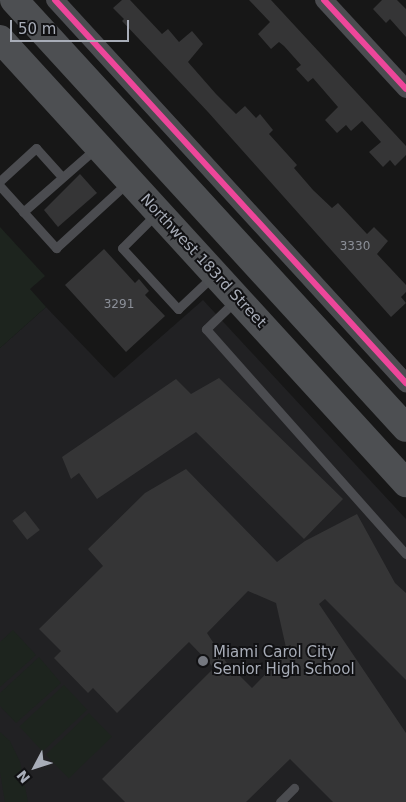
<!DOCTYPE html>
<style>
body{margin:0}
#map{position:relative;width:406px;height:802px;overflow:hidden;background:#171717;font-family:"DejaVu Sans",sans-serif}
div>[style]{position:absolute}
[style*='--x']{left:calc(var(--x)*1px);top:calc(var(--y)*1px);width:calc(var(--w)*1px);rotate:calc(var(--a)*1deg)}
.built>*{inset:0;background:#212123}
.green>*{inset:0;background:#1d241e;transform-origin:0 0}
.building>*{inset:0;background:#353536;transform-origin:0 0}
.service>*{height:9px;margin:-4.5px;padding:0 4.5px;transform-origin:4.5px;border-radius:4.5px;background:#4b4c50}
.minor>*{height:18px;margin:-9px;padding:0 9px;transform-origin:9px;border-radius:9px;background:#4b4c50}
.primary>*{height:28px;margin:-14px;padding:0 14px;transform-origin:14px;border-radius:14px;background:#4d4f52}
.cycleway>*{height:6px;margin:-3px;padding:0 3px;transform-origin:3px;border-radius:3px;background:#ed469a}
.dots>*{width:14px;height:14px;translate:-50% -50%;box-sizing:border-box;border:2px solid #111113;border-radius:50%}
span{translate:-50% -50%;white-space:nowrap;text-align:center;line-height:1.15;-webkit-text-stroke:4px #111113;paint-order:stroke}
.number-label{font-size:12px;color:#8b8f98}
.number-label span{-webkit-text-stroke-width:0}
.street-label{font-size:15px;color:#a8adb8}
.poi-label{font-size:15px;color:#a8adb8}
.left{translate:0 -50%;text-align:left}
.north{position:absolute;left:10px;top:742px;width:50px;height:50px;-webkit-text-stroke:4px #111113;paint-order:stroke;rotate:230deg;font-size:14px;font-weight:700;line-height:20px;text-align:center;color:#a8adb8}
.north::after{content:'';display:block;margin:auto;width:18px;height:22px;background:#a8adb8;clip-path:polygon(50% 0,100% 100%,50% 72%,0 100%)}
.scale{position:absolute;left:10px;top:20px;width:119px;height:22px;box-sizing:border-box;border:2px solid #a8adb8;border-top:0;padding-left:6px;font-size:15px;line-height:18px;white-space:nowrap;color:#a8adb8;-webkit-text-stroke:4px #111113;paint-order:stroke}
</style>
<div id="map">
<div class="built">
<div style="clip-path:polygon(203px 300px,406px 519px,406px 802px,0 802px,0 348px,46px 307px,114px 378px)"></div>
</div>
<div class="green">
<div style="clip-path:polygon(0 227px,45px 276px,30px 289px,46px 307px,0 348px)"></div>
<div style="clip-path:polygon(13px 630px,36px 655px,0 687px,0 642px)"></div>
<div style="clip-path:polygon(39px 657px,61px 683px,16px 723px,0 706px,0 693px)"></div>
<div style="left:64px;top:685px;width:34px;height:61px;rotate:47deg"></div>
<div style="left:89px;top:713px;width:33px;height:60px;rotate:46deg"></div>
<div style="clip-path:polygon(0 732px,10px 741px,20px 762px,28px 802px,5px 802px,0 772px)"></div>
</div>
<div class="building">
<div style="clip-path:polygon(122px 0,130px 0,162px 34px,168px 29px,179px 42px,192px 31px,203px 44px,188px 62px,216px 94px,236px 114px,245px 106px,256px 118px,260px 114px,273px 130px,269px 134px,297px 165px,294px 168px,313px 190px,332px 208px,338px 203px,367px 234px,374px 227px,388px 241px,377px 254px,406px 285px,406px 292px,401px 297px,406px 303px,391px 317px,208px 112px,122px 21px,124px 19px,113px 8px)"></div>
<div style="clip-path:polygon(249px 0,271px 0,406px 146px,406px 155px,395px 166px,390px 160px,383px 167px,369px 152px,381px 142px,362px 121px,351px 131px,346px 125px,337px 133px,325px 120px,338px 107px,313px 78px,308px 82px,296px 69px,301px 65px,284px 46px,279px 42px,271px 49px,258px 34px,270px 22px)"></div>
<div style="clip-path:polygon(382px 0,397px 0,406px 9px,406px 37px,390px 19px,386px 23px,373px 9px)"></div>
<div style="clip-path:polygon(80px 174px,97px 193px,58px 227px,44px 210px)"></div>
<div style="clip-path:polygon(104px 249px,135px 283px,139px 279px,149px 291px,145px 295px,165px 316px,126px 352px,65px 285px)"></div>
<div style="clip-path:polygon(219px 378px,343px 499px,304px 539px,196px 432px,97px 499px,79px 473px,71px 479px,62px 457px,176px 379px,191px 394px)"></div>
<div style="clip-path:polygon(evenodd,186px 469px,277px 562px,305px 541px,357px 514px,395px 583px,406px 593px,406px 680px,325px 599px,319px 604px,406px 733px,406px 802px,333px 802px,290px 759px,246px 802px,125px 802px,102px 779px,214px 668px,189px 642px,117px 713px,93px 688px,88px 693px,54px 658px,61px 651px,39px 629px,103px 566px,88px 549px,145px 493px,186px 469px,248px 591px,276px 603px,287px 652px,252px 688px,226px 662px,207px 633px,248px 591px)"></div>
<div style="left:25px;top:511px;width:24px;height:16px;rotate:52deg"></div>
</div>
<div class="service">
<div style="--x:0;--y:181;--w:49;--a:-42.5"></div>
<div style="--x:36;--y:148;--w:39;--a:48"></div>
<div style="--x:0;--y:186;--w:84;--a:47.9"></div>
<div style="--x:56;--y:248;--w:96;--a:-42.5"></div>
<div style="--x:23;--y:212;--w:97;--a:-41.2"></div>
<div style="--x:156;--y:214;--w:48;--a:135"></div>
<div style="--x:122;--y:248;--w:83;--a:47.4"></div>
<div style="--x:178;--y:309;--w:48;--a:-43.3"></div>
<div style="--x:236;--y:300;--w:42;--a:136"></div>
<div style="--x:206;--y:329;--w:301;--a:48.4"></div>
<div style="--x:280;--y:802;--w:20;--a:-45"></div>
</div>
<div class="minor">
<div style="--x:55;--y:0;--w:520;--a:47.5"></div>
<div style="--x:324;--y:0;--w:121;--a:47.3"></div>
</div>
<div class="primary">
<div style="--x:14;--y:0;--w:580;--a:47.51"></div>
<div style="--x:0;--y:39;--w:602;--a:47.56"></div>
</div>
<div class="cycleway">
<div style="--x:55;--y:0;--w:520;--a:47.5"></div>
<div style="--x:324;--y:0;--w:121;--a:47.3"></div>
</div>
<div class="dots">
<div style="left:203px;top:661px;background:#757880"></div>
</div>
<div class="number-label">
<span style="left:355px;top:247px">3330</span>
<span style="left:119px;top:305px">3291</span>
</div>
<div class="street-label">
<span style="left:203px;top:261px;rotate:47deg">Northwest 183rd Street</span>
</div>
<div class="poi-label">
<span class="left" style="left:213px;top:661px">Miami Carol City<br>Senior High School</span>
</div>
<div class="north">N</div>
<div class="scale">50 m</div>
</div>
